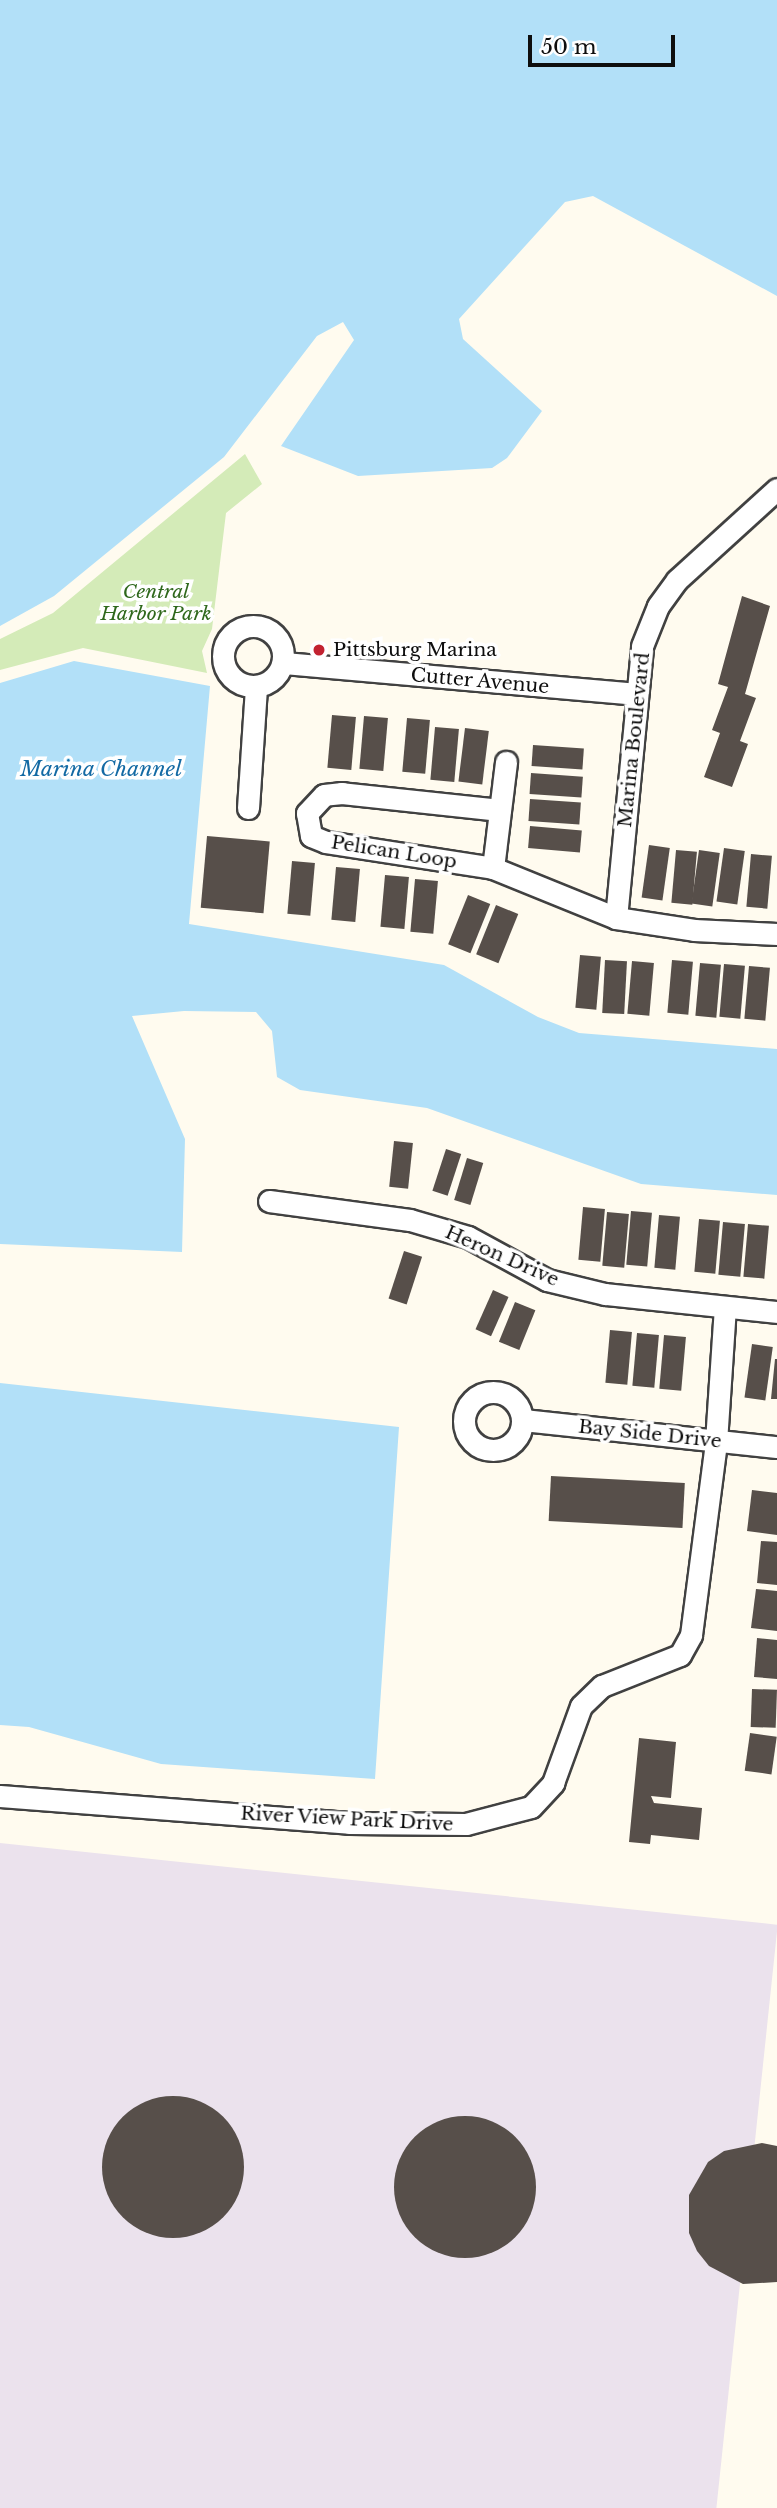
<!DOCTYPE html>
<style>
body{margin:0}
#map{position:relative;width:777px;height:2508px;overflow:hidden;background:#fffbef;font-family:"Libre Baskerville",serif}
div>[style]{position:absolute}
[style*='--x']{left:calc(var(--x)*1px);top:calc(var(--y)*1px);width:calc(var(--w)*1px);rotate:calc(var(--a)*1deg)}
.industrial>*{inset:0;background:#ebe2ed;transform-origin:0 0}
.green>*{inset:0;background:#d4ebb8}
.water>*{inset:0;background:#b2e0f8}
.building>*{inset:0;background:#574f4a;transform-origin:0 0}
.round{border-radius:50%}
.roads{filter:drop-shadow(2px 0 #414141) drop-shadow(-2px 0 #414141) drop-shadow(0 2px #414141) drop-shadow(0 -2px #414141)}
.minor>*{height:21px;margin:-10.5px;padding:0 10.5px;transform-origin:10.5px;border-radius:10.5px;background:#fff}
.minor>.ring{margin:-10.5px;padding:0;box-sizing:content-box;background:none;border:21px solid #fff;border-radius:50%}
.dots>*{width:19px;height:19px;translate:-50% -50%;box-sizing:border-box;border:4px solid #fff;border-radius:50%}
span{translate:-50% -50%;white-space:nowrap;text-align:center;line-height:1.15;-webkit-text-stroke:7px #fff;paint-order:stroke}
.park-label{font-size:19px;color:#2f681c;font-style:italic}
.poi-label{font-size:19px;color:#0e0e0e}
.left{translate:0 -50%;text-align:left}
.street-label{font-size:19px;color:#0e0e0e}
.water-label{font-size:21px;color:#136aa4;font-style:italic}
.scale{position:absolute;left:528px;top:35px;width:147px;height:32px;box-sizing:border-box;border:4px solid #0e0e0e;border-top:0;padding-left:9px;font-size:21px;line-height:24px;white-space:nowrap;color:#0e0e0e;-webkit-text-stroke:5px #fff;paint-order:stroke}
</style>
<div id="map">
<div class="industrial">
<div style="left:0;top:1843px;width:782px;height:665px;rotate:6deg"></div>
</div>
<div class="green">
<div style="clip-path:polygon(245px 454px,262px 484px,226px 513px,212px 629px,202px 651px,207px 673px,83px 648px,0 670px,0 639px,53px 613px)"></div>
</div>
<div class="water">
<div style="clip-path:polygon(0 0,777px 0,777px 296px,593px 196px,565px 202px,459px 319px,463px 339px,542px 411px,507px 458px,492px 468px,358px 476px,281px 446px,354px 340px,343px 322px,317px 336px,224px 457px,54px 596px,0 626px)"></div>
<div style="clip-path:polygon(74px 661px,210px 686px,189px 924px,444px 965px,538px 1017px,579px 1033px,777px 1049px,777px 1195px,641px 1184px,427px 1108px,300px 1090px,277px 1077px,272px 1031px,256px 1012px,184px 1011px,132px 1016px,185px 1139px,182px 1252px,0 1244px,0 683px)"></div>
<div style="clip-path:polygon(0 1383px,399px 1427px,375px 1779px,161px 1764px,29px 1727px,0 1725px)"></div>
</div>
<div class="building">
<div style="clip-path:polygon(742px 596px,770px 606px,745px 694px,756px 698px,740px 741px,748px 744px,732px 787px,704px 777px,720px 733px,712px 730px,728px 687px,718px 684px)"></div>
<div style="left:332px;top:715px;width:24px;height:53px;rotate:5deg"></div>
<div style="left:364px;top:716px;width:24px;height:53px;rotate:5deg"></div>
<div style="left:407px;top:718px;width:23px;height:54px;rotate:5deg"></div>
<div style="left:435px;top:727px;width:24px;height:53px;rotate:5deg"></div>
<div style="left:465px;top:728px;width:24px;height:54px;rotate:7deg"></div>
<div style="left:533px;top:745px;width:51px;height:21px;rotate:4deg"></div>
<div style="left:531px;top:773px;width:52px;height:21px;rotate:4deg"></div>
<div style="left:530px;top:799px;width:51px;height:22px;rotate:4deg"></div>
<div style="left:530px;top:826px;width:52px;height:22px;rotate:5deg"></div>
<div style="left:207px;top:836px;width:63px;height:72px;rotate:5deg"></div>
<div style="left:649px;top:845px;width:21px;height:53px;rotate:8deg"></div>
<div style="left:724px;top:848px;width:21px;height:54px;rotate:8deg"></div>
<div style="left:676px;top:850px;width:21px;height:53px;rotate:5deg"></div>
<div style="left:699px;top:850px;width:21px;height:54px;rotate:8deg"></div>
<div style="left:751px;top:854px;width:21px;height:53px;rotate:5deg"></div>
<div style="left:292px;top:861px;width:23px;height:53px;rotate:5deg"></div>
<div style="left:336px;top:867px;width:24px;height:53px;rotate:5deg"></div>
<div style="left:385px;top:875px;width:24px;height:52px;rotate:5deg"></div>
<div style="left:415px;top:879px;width:23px;height:53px;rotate:5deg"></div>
<div style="left:468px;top:895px;width:24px;height:53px;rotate:22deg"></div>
<div style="left:496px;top:905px;width:24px;height:53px;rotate:22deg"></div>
<div style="left:580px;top:955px;width:21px;height:53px;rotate:5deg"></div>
<div style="left:605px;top:960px;width:22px;height:53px;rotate:3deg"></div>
<div style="left:672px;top:960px;width:21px;height:53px;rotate:5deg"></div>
<div style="left:632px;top:961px;width:22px;height:53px;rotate:5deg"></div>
<div style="left:700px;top:963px;width:21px;height:53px;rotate:5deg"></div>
<div style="left:724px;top:964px;width:21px;height:53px;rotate:5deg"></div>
<div style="left:749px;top:966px;width:21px;height:53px;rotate:5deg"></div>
<div style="left:394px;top:1141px;width:19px;height:46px;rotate:6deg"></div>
<div style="left:446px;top:1149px;width:16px;height:44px;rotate:18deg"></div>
<div style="left:467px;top:1158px;width:17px;height:44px;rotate:17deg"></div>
<div style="left:583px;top:1207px;width:22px;height:53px;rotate:5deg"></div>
<div style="left:631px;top:1211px;width:21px;height:54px;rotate:5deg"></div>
<div style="left:607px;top:1212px;width:22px;height:54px;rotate:5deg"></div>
<div style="left:659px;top:1215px;width:21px;height:53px;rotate:5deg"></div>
<div style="left:699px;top:1219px;width:21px;height:53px;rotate:5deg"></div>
<div style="left:723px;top:1222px;width:22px;height:53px;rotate:5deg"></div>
<div style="left:748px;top:1224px;width:21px;height:53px;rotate:5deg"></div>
<div style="left:404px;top:1251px;width:19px;height:50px;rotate:18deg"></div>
<div style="left:493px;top:1290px;width:17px;height:43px;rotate:24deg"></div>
<div style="left:515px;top:1302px;width:22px;height:43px;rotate:22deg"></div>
<div style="left:610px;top:1330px;width:22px;height:53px;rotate:5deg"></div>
<div style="left:637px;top:1333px;width:22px;height:53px;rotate:5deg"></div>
<div style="left:664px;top:1335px;width:22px;height:54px;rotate:5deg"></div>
<div style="left:752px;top:1344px;width:21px;height:54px;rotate:8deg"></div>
<div style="clip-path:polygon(775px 1359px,777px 1359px,777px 1399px,771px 1399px)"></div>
<div style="left:551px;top:1476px;width:134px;height:45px;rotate:3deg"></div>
<div style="clip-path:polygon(752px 1490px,777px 1493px,777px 1535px,747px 1531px)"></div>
<div style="clip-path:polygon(761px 1541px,777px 1542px,777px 1585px,757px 1583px)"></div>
<div style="clip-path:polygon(756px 1589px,777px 1591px,777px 1631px,751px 1628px)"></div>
<div style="clip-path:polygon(757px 1638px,777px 1640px,777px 1679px,754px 1677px)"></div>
<div style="left:752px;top:1689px;width:25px;height:38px;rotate:2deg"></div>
<div style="left:750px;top:1733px;width:27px;height:38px;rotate:8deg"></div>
<div style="clip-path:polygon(639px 1738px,676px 1742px,671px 1798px,651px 1796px,654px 1803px,702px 1808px,699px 1840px,651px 1835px,650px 1844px,629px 1842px)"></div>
<div class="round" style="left:102px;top:2096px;width:142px;height:142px"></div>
<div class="round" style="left:394px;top:2116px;width:142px;height:142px"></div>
<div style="clip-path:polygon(762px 2143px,777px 2146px,777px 2282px,743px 2284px,709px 2266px,697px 2251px,689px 2233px,689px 2195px,708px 2162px,724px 2151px)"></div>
</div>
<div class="roads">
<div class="minor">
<div class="ring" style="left:223px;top:626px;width:39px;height:39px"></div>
<div style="--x:283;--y:663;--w:354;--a:5"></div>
<div style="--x:248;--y:808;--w:122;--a:-86.2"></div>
<div style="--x:500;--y:810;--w:159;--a:-173.9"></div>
<div style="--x:342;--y:793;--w:18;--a:174"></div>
<div style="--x:324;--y:795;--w:25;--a:133"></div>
<div style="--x:307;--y:813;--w:23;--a:80"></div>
<div style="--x:311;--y:836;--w:16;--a:22"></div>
<div style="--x:326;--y:842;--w:169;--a:8.8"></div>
<div style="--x:493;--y:868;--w:133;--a:22.1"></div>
<div style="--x:616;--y:918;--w:79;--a:8.7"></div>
<div style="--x:694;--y:930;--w:83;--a:2.8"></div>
<div style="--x:493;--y:868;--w:107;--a:-83"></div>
<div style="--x:616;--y:918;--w:273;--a:-84.5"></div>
<div style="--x:642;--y:646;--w:43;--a:-68.2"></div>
<div style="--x:658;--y:606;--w:32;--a:-54"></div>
<div style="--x:677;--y:580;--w:135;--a:-42.3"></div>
<div style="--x:269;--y:1201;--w:142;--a:7.7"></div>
<div style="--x:410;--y:1220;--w:60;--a:16.3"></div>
<div style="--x:468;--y:1237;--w:90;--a:28.6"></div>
<div style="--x:547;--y:1280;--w:60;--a:13.6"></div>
<div style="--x:605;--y:1294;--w:173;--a:6"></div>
<div class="ring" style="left:464px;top:1392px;width:37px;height:37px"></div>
<div style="--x:523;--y:1420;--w:255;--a:6.1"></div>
<div style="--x:0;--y:1796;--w:350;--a:4.4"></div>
<div style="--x:349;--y:1823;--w:117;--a:0.5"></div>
<div style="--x:466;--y:1824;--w:67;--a:-14.7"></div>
<div style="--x:531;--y:1807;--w:33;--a:-47"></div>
<div style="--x:553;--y:1783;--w:82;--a:-70"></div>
<div style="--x:581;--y:1706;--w:29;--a:-44"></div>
<div style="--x:602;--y:1686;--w:84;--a:-21.7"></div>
<div style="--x:680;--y:1655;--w:23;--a:-61"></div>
<div style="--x:691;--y:1635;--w:195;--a:-82.6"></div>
<div style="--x:716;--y:1442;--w:134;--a:-86.2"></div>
</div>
</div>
<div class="dots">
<div style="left:319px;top:650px;background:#c22230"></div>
</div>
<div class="park-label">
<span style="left:156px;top:603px">Central<br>Harbor Park</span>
</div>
<div class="poi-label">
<span class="left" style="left:333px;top:650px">Pittsburg Marina</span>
</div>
<div class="street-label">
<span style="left:480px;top:681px;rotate:5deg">Cutter Avenue</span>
<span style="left:634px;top:740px;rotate:-84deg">Marina Boulevard</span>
<span style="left:394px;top:852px;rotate:9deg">Pelican Loop</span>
<span style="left:502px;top:1256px;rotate:24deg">Heron Drive</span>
<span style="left:650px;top:1434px;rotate:6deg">Bay Side Drive</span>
<span style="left:347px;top:1819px;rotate:3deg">River View Park Drive</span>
</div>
<div class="water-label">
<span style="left:101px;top:769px">Marina Channel</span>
</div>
<div class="scale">50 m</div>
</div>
